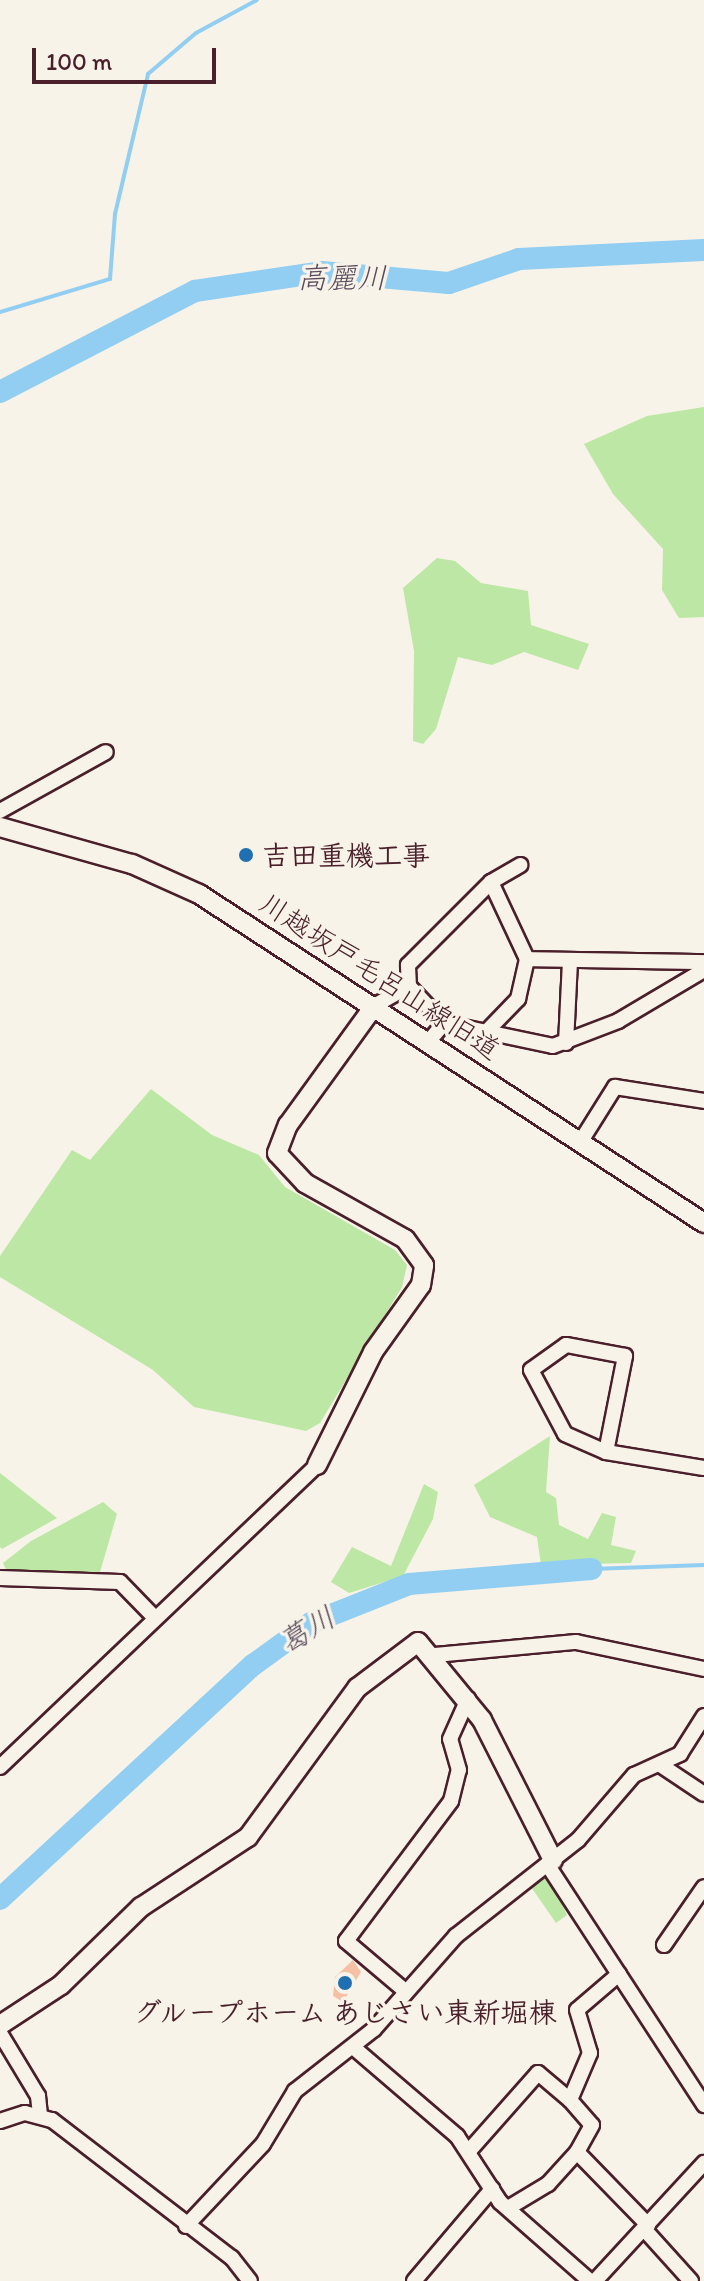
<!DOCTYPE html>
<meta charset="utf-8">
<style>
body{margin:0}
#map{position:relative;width:704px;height:2281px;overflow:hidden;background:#f7f3e8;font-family:Itim,"Klee One",sans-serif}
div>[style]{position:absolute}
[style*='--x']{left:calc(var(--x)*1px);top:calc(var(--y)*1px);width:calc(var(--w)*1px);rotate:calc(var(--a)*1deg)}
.green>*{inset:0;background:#bde7a4}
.stream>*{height:4px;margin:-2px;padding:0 2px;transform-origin:2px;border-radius:2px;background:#91cef2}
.river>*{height:22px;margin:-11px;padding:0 11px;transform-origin:11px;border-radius:11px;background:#91cef2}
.building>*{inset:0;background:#f4c1a5}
.roads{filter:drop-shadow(2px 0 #4a1f2b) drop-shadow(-2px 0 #4a1f2b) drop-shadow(0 2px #4a1f2b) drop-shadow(0 -2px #4a1f2b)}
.minor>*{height:14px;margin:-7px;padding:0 7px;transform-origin:7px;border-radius:7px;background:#f7f3e8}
.tertiary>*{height:18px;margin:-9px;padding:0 9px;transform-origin:9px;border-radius:9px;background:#f7f3e8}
.dots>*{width:22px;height:22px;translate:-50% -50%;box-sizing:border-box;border:4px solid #f7f3e8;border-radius:50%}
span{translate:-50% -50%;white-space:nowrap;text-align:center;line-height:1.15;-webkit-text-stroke:7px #f7f3e8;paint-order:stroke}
.poi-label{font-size:28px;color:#4a1f2b;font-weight:700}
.left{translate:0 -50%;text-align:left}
.street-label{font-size:28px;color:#4a1f2b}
.water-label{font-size:30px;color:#5c4b5d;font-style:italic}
.scale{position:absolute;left:32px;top:48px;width:184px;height:36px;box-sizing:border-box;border:4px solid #4a1f2b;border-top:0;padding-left:10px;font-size:24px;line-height:28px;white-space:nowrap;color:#4a1f2b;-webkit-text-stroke:6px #f7f3e8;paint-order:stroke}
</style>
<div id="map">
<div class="green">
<div style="clip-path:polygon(704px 407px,704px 617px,679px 618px,662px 590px,663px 549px,613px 494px,584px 444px,647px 416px)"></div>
<div style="clip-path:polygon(437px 558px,455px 561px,481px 583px,528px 591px,531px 625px,589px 644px,578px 670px,524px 652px,492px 665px,458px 657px,436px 729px,423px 744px,413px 741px,414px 651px,403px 588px)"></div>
<div style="clip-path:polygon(151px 1089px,212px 1135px,259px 1155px,285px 1187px,395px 1250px,407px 1265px,402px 1287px,320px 1423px,306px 1431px,194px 1407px,153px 1370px,0 1277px,0 1256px,72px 1150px,90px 1160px)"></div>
<div style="clip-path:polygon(550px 1436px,546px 1492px,556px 1498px,559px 1525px,588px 1539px,602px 1513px,616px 1517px,611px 1545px,636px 1551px,631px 1563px,541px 1565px,537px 1537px,490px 1517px,474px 1485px)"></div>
<div style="clip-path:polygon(0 1473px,57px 1518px,2px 1549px,0 1547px)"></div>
<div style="clip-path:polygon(424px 1484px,438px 1492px,433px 1519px,403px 1576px,349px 1593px,331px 1582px,352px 1547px,391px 1566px)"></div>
<div style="clip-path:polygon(103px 1502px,117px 1514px,100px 1572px,8px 1574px,3px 1563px,31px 1541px)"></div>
<div style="clip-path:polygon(547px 1872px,567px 1915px,556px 1923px,529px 1884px)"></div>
</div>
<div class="stream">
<div style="--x:0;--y:312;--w:115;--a:-16.7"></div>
<div style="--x:110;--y:279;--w:65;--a:-85.6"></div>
<div style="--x:115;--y:214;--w:144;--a:-76.7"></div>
<div style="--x:148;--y:74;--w:63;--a:-40.5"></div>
<div style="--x:196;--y:33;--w:69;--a:-28.4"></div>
<div style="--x:591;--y:1569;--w:113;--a:-2"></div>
</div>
<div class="river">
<div style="--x:0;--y:392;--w:220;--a:-27.4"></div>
<div style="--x:195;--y:291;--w:128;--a:-8.5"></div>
<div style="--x:322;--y:272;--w:127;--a:5"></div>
<div style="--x:449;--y:283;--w:74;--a:-18.9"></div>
<div style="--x:519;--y:259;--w:185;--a:-2.8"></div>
<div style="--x:0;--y:1899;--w:345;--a:-42.8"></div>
<div style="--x:253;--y:1665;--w:72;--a:-35.9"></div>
<div style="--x:311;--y:1623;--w:105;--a:-21.7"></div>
<div style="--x:409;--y:1584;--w:183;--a:-4.7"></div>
</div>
<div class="building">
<div style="clip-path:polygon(353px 1960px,361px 1972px,343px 2002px,333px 1996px,335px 1977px)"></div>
</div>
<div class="roads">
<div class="minor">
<div style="--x:0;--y:811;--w:121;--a:-29.1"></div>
<div style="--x:527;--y:959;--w:177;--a:1"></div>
<div style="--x:374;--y:1006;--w:40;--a:-29.7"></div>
<div style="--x:444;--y:1023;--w:51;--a:-133.4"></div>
<div style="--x:409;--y:986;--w:21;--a:-93"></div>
<div style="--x:408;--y:965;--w:117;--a:-45"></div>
<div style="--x:491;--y:882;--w:34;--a:-30"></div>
<div style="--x:487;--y:1031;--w:45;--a:-45.9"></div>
<div style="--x:518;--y:999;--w:41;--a:-77.3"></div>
<div style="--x:527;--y:959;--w:85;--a:-115.1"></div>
<div style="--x:429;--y:1041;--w:23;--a:-50"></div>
<div style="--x:444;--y:1023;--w:111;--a:11.9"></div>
<div style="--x:553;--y:1046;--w:70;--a:-21"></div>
<div style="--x:618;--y:1021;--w:100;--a:-30.7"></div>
<div style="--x:566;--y:1043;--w:81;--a:-87.2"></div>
<div style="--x:581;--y:1141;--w:64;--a:-57.8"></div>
<div style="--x:615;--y:1087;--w:90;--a:8.9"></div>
<div style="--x:606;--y:1452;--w:98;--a:-78.8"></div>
<div style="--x:625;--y:1356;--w:60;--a:-169.4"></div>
<div style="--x:566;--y:1345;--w:43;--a:144.5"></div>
<div style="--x:531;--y:1370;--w:72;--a:62"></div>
<div style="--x:565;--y:1434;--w:45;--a:23.7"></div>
<div style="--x:606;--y:1452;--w:99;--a:9.3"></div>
<div style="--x:0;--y:1578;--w:120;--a:1.9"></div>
<div style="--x:120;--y:1582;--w:49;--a:45.8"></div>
<div style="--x:435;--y:1655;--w:142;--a:-5.3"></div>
<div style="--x:576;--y:1642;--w:131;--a:11.9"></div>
<div style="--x:662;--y:1766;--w:50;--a:33.7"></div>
<div style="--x:0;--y:1767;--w:438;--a:-43.6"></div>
<div style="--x:547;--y:1864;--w:288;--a:56.9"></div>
<div style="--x:664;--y:1945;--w:70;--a:-55.4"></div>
<div style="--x:619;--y:1974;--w:55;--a:139.4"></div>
<div style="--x:577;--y:2010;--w:45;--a:73.2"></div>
<div style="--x:590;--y:2053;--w:51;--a:113.1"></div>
<div style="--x:570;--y:2100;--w:33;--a:49"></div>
<div style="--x:592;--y:2125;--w:31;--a:119"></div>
<div style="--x:577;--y:2152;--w:102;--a:45.8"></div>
<div style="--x:404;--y:1990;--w:76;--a:-139.8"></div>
<div style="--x:346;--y:1941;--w:175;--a:-53.1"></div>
<div style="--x:451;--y:1801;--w:32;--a:-76"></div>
<div style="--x:459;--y:1770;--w:32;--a:-106"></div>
<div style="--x:450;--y:1739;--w:44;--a:-65.8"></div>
<div style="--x:0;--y:2033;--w:74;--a:58.9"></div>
<div style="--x:38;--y:2096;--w:19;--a:84"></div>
<div style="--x:353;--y:2047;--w:137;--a:40.6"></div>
<div style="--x:457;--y:2136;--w:79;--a:56.9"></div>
<div style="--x:500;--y:2202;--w:120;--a:41.3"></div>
<div style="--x:0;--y:2121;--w:26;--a:-18"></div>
<div style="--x:25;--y:2113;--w:28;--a:15"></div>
<div style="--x:52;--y:2120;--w:227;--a:37.5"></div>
<div style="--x:232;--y:2258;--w:29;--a:52"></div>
<div style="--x:469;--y:2151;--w:104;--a:-48.5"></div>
<div style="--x:538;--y:2073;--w:42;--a:40.2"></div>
<div style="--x:508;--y:2208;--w:47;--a:-31"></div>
<div style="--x:548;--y:2184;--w:43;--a:-47.8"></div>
<div style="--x:186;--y:2226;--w:112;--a:-46.8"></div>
<div style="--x:263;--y:2144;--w:62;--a:-58.9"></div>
<div style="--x:295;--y:2091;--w:100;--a:-38.1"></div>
<div style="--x:374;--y:2029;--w:124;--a:-48.6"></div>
<div style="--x:456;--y:1936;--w:155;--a:-38.2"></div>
<div style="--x:578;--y:1840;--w:86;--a:-49.3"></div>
<div style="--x:634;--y:1775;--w:51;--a:-24.5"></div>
<div style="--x:680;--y:1754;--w:45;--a:-57.7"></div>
<div style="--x:644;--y:2229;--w:70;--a:47.9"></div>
<div style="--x:414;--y:2281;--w:121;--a:-49.7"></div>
<div style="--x:595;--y:2281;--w:161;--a:-47.3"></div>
</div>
<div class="tertiary">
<div style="--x:0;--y:827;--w:137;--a:15.7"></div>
<div style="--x:132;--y:864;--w:73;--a:24.1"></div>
<div style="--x:199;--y:894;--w:603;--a:33.08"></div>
<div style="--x:317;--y:1465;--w:126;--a:-63.6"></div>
<div style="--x:373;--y:1352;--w:82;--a:-54.4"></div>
<div style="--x:421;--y:1285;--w:20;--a:-81"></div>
<div style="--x:424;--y:1265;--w:32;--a:-126"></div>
<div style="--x:405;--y:1239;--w:115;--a:-150.8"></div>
<div style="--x:305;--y:1183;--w:41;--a:-133"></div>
<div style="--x:277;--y:1153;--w:30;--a:-69"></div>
<div style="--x:288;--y:1125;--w:147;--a:-54.1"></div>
<div style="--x:0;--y:2025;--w:73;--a:-33.3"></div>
<div style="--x:61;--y:1985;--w:112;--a:-44.3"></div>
<div style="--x:141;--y:1907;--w:128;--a:-33.2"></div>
<div style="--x:248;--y:1837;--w:185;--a:-53.8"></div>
<div style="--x:357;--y:1688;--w:76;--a:-37"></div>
<div style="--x:418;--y:1642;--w:101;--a:50.6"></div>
<div style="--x:482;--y:1720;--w:157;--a:63.1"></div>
</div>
</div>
<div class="dots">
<div style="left:246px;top:855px;background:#1f6fb2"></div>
<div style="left:345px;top:1983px;background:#1f6fb2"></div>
</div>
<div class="poi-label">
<span class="left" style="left:262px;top:855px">吉田重機工事</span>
<span style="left:345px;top:2012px">グループホーム あじさい東新堀棟</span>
</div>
<div class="street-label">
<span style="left:380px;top:976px;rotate:33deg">川越坂戸毛呂山線旧道</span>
</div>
<div class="water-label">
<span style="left:342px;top:278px">高麗川</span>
<span style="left:307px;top:1630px;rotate:-31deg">葛川</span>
</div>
<div class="scale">100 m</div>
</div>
